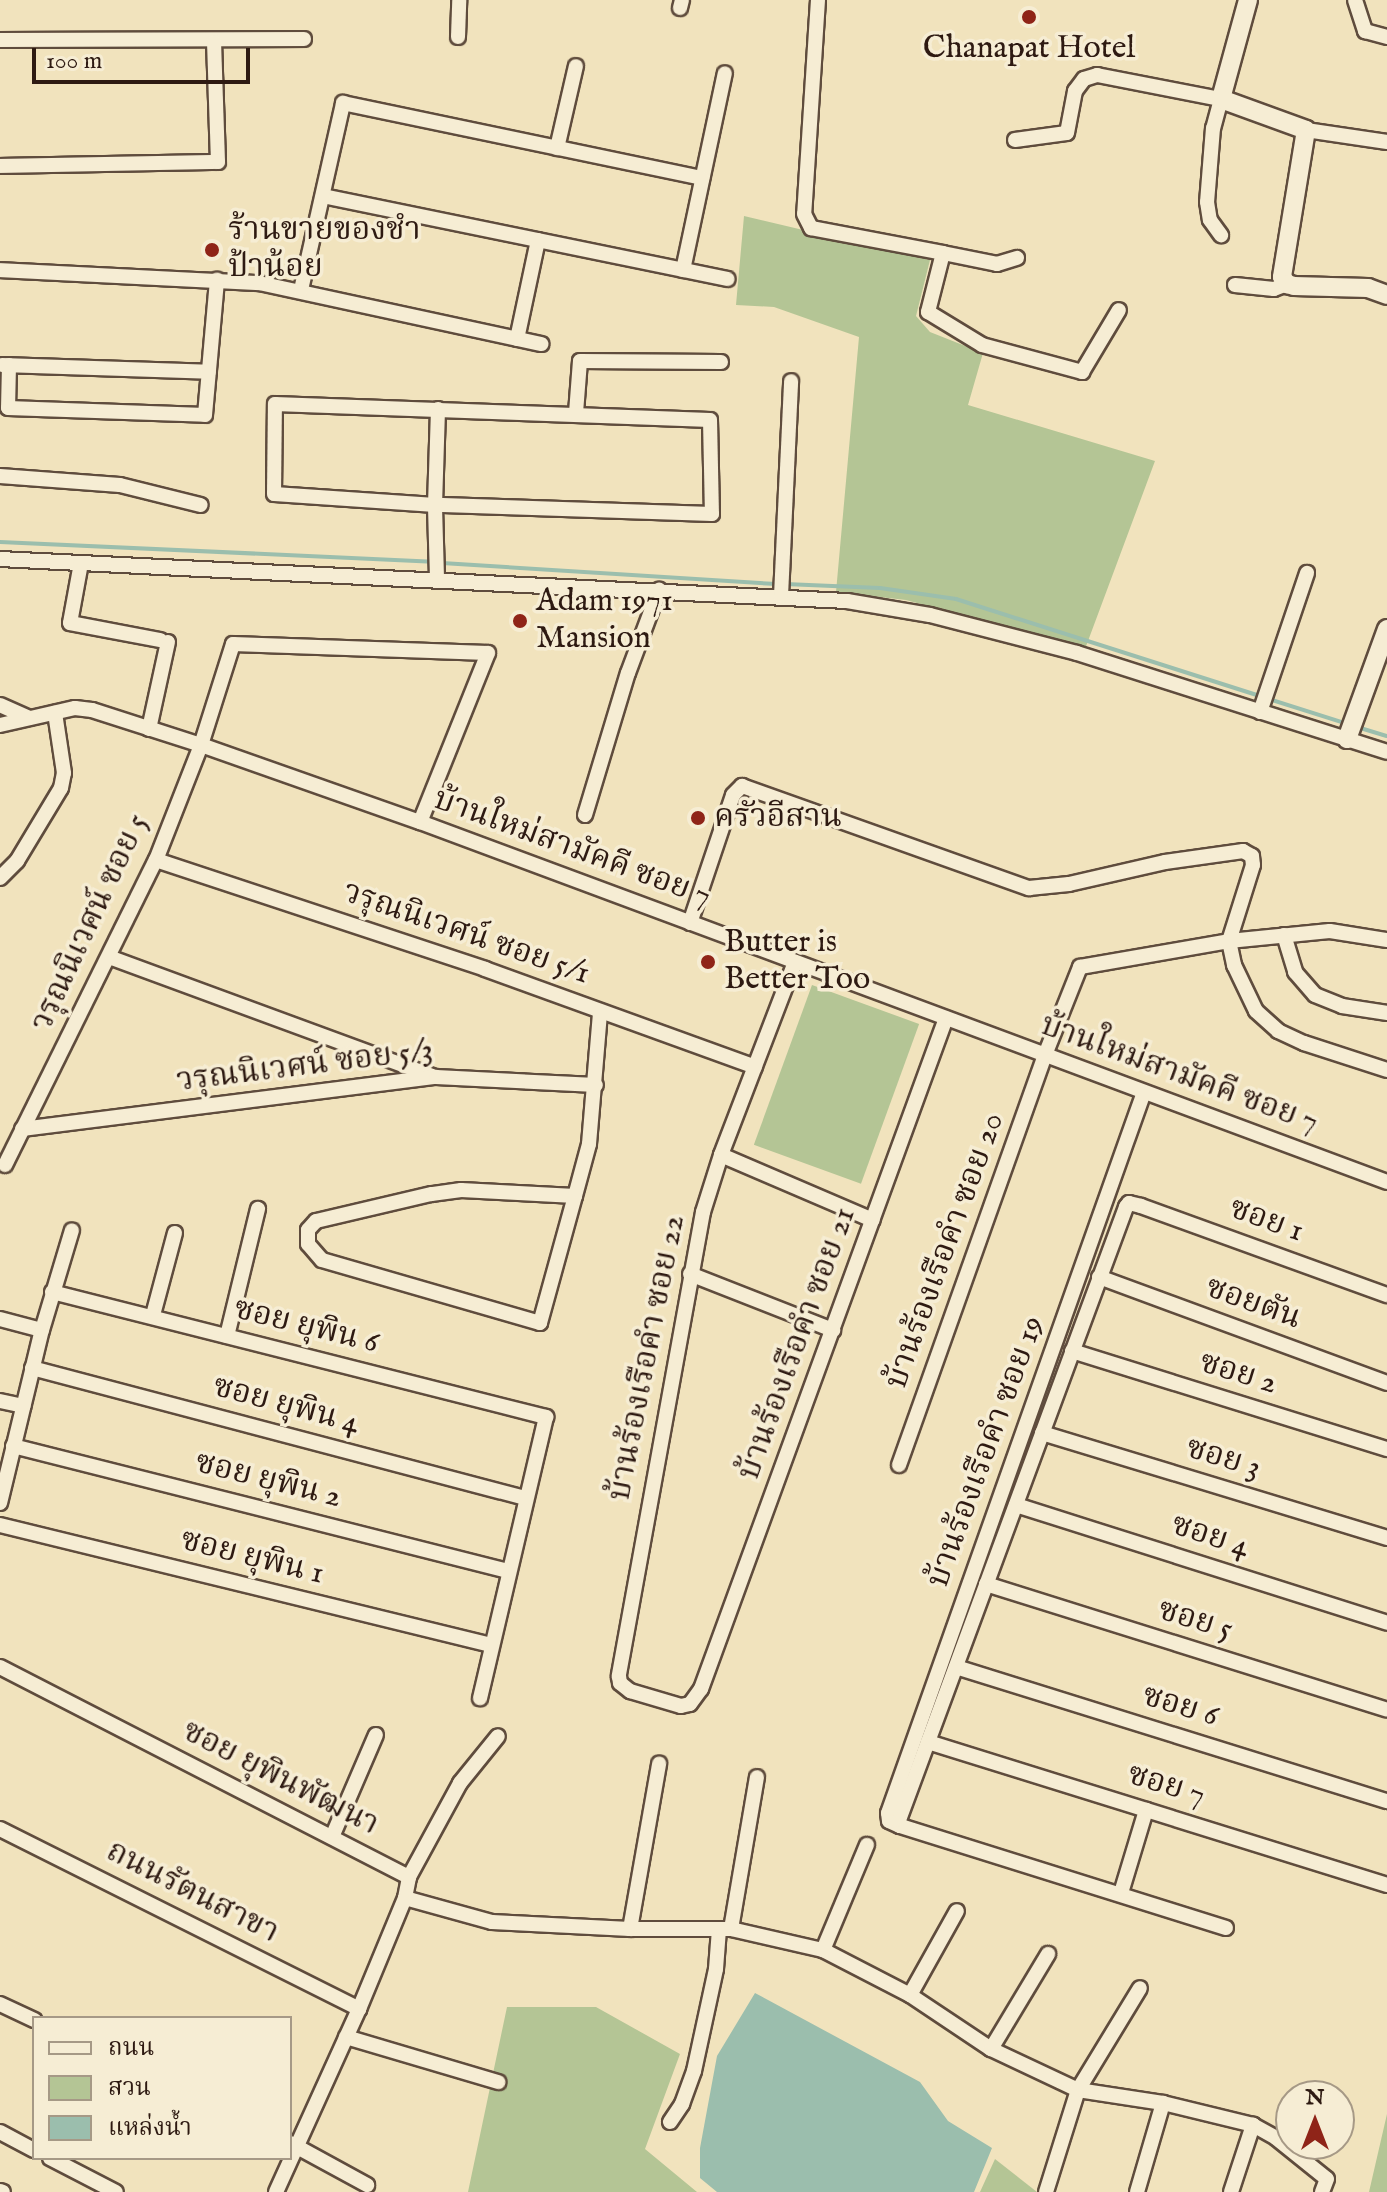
<!DOCTYPE html>
<meta charset="utf-8">
<style>
body{margin:0}
#map{position:relative;width:1387px;height:2192px;overflow:hidden;background:#f1e3bd;font-family:"IM FELL English","Noto Serif Thai",serif}
div>[style]{position:absolute}
[style*='--x']{left:calc(var(--x)*1px);top:calc(var(--y)*1px);width:calc(var(--w)*1px);rotate:calc(var(--a)*1deg)}
.green>*{inset:0;background:#b4c595;transform-origin:0 0}
.water>*{inset:0;background:#9bbead}
.stream>*{height:4px;margin:-2px;padding:0 2px;transform-origin:2px;border-radius:2px;background:#9bbead}
.roads{filter:drop-shadow(2px 0 #5f4c3d) drop-shadow(-2px 0 #5f4c3d) drop-shadow(0 2px #5f4c3d) drop-shadow(0 -2px #5f4c3d)}
.minor>*{height:14px;margin:-7px;padding:0 7px;transform-origin:7px;border-radius:7px;background:#f6edd4}
.tertiary>*{height:18px;margin:-9px;padding:0 9px;transform-origin:9px;border-radius:9px;background:#f6edd4}
.dots>*{width:22px;height:22px;translate:-50% -50%;box-sizing:border-box;border:4px solid #f6edd4;border-radius:50%}
span{translate:-50% -50%;white-space:nowrap;text-align:center;line-height:1.15;-webkit-text-stroke:7px #f6edd4;paint-order:stroke}
.poi-label{font-size:32px;color:#2e1a12}
.left{translate:0 -50%;text-align:left}
.street-label{font-size:32px;color:#2e1a12}
.legend{position:absolute;left:32px;top:2016px;width:260px;height:144px;box-sizing:border-box;background:#f6edd4;border:2px solid #a69986;margin:0;padding:10px 14px;list-style:none;font-size:24px;color:#2e1a12}
.legend li{display:flex;align-items:center;gap:16px;height:40px}
.legend b{width:40px;border:2px solid #a69986}
.north{position:absolute;left:1275px;top:2080px;width:80px;height:80px;box-sizing:border-box;background:#f6edd4;border:2px solid #a69986;border-radius:50%;rotate:0deg;font-size:22px;font-weight:700;line-height:32px;text-align:center;color:#2e1a12}
.north::after{content:'';display:block;margin:auto;width:28px;height:36px;background:#8f2418;clip-path:polygon(50% 0,100% 100%,50% 72%,0 100%)}
.scale{position:absolute;left:32px;top:48px;width:218px;height:36px;box-sizing:border-box;border:4px solid #2e1a12;border-top:0;padding-left:10px;font-size:24px;line-height:28px;white-space:nowrap;color:#2e1a12;-webkit-text-stroke:6px #f6edd4;paint-order:stroke}
</style>
<div id="map">
<div class="green">
<div style="clip-path:polygon(744px 216px,930px 260px,916px 316px,930px 332px,983px 353px,968px 405px,1155px 461px,1085px 649px,906px 600px,836px 592px,859px 337px,774px 307px,736px 305px)"></div>
<div style="left:812px;top:985px;width:114px;height:170px;rotate:20deg"></div>
<div style="clip-path:polygon(507px 2007px,596px 2007px,680px 2054px,645px 2149px,697px 2192px,468px 2192px)"></div>
<div style="clip-path:polygon(1387px 2114px,1387px 2192px,1369px 2192px)"></div>
<div style="clip-path:polygon(995px 2159px,1037px 2192px,980px 2192px)"></div>
</div>
<div class="water">
<div style="clip-path:polygon(755px 1993px,920px 2082px,948px 2121px,992px 2148px,974px 2192px,717px 2192px,700px 2178px,700px 2148px,717px 2056px)"></div>
</div>
<div class="stream">
<div style="--x:0;--y:542;--w:433;--a:2.6"></div>
<div style="--x:442;--y:563;--w:335;--a:3.6"></div>
<div style="--x:785;--y:584;--w:95;--a:2.4"></div>
<div style="--x:880;--y:588;--w:77;--a:8.2"></div>
<div style="--x:956;--y:599;--w:319;--a:17.7"></div>
<div style="--x:1269;--y:699;--w:83;--a:17.6"></div>
<div style="--x:1357;--y:727;--w:31;--a:17"></div>
</div>
<div class="roads">
<div class="minor">
<div style="--x:818;--y:0;--w:214;--a:93.7"></div>
<div style="--x:804;--y:214;--w:16;--a:63"></div>
<div style="--x:811;--y:228;--w:134;--a:10.7"></div>
<div style="--x:943;--y:253;--w:61;--a:104.3"></div>
<div style="--x:928;--y:312;--w:63;--a:31.4"></div>
<div style="--x:982;--y:345;--w:104;--a:15.1"></div>
<div style="--x:1082;--y:372;--w:72;--a:-59.2"></div>
<div style="--x:1355;--y:0;--w:33;--a:72"></div>
<div style="--x:1365;--y:31;--w:23;--a:15"></div>
<div style="--x:680;--y:8;--w:8;--a:-76"></div>
<div style="--x:458;--y:37;--w:37;--a:-88"></div>
<div style="--x:0;--y:40;--w:304;--a:-0.2"></div>
<div style="--x:1306;--y:130;--w:82;--a:8.4"></div>
<div style="--x:1015;--y:140;--w:52;--a:-7.7"></div>
<div style="--x:1067;--y:133;--w:43;--a:-79.2"></div>
<div style="--x:1075;--y:91;--w:15;--a:-53"></div>
<div style="--x:1084;--y:79;--w:14;--a:-17"></div>
<div style="--x:1097;--y:75;--w:126;--a:11"></div>
<div style="--x:1221;--y:99;--w:30;--a:105"></div>
<div style="--x:1213;--y:128;--w:74;--a:94.6"></div>
<div style="--x:1207;--y:202;--w:18;--a:81"></div>
<div style="--x:1210;--y:220;--w:19;--a:54"></div>
<div style="--x:557;--y:148;--w:84;--a:-77"></div>
<div style="--x:0;--y:166;--w:218;--a:-1.1"></div>
<div style="--x:218;--y:162;--w:120;--a:-91.9"></div>
<div style="--x:323;--y:196;--w:413;--a:11.6"></div>
<div style="--x:943;--y:253;--w:55;--a:11.5"></div>
<div style="--x:997;--y:264;--w:21;--a:-17"></div>
<div style="--x:0;--y:270;--w:259;--a:2.9"></div>
<div style="--x:259;--y:283;--w:289;--a:12.2"></div>
<div style="--x:683;--y:270;--w:201;--a:-78"></div>
<div style="--x:1235;--y:285;--w:39;--a:6"></div>
<div style="--x:1274;--y:289;--w:14;--a:-21"></div>
<div style="--x:301;--y:290;--w:192;--a:-77.3"></div>
<div style="--x:343;--y:103;--w:367;--a:11.8"></div>
<div style="--x:517;--y:339;--w:101;--a:-78"></div>
<div style="--x:2;--y:365;--w:207;--a:1.9"></div>
<div style="--x:9;--y:365;--w:43;--a:91.3"></div>
<div style="--x:8;--y:408;--w:197;--a:2"></div>
<div style="--x:205;--y:415;--w:136;--a:-84.9"></div>
<div style="--x:275;--y:404;--w:435;--a:2.1"></div>
<div style="--x:710;--y:420;--w:94;--a:88.8"></div>
<div style="--x:712;--y:514;--w:277;--a:-178.1"></div>
<div style="--x:435;--y:505;--w:161;--a:-176.1"></div>
<div style="--x:274;--y:494;--w:90;--a:-89.4"></div>
<div style="--x:576;--y:413;--w:52;--a:-85.6"></div>
<div style="--x:580;--y:361;--w:141;--a:0.4"></div>
<div style="--x:0;--y:476;--w:120;--a:4.3"></div>
<div style="--x:120;--y:485;--w:83;--a:13.9"></div>
<div style="--x:0;--y:559;--w:848;--a:2.84"></div>
<div style="--x:847;--y:601;--w:84;--a:9.6"></div>
<div style="--x:930;--y:615;--w:152;--a:14.5"></div>
<div style="--x:1077;--y:653;--w:325;--a:17.7"></div>
<div style="--x:81;--y:563;--w:61;--a:100.4"></div>
<div style="--x:70;--y:623;--w:92;--a:10.7"></div>
<div style="--x:437;--y:578;--w:73;--a:-91.6"></div>
<div style="--x:435;--y:505;--w:96;--a:-88.2"></div>
<div style="--x:781;--y:596;--w:215;--a:-87.3"></div>
<div style="--x:0;--y:705;--w:32;--a:24"></div>
<div style="--x:1260;--y:712;--w:147;--a:-71.3"></div>
<div style="--x:0;--y:725;--w:77;--a:-12.8"></div>
<div style="--x:75;--y:708;--w:17;--a:7"></div>
<div style="--x:92;--y:710;--w:114;--a:17.8"></div>
<div style="--x:201;--y:745;--w:232;--a:19.4"></div>
<div style="--x:420;--y:822;--w:1032;--a:20.42"></div>
<div style="--x:149;--y:729;--w:89;--a:-77.7"></div>
<div style="--x:585;--y:815;--w:148;--a:-73.2"></div>
<div style="--x:628;--y:673;--w:89;--a:-69.5"></div>
<div style="--x:156;--y:860;--w:347;--a:18.3"></div>
<div style="--x:485;--y:969;--w:287;--a:19.9"></div>
<div style="--x:0;--y:878;--w:24;--a:-45"></div>
<div style="--x:17;--y:861;--w:85;--a:-58.9"></div>
<div style="--x:61;--y:788;--w:15;--a:-79"></div>
<div style="--x:64;--y:773;--w:61;--a:-98.5"></div>
<div style="--x:690;--y:923;--w:135;--a:-71.4"></div>
<div style="--x:733;--y:795;--w:13;--a:-45"></div>
<div style="--x:742;--y:786;--w:305;--a:19.6"></div>
<div style="--x:1029;--y:888;--w:40;--a:-5.7"></div>
<div style="--x:1069;--y:884;--w:98;--a:-12.9"></div>
<div style="--x:1165;--y:862;--w:79;--a:-8"></div>
<div style="--x:1243;--y:851;--w:10;--a:29"></div>
<div style="--x:1252;--y:856;--w:9;--a:84"></div>
<div style="--x:1253;--y:865;--w:80;--a:107.5"></div>
<div style="--x:1229;--y:941;--w:25;--a:78"></div>
<div style="--x:1234;--y:965;--w:51;--a:64.4"></div>
<div style="--x:1256;--y:1011;--w:30;--a:42"></div>
<div style="--x:1278;--y:1031;--w:29;--a:25"></div>
<div style="--x:1304;--y:1043;--w:87;--a:18"></div>
<div style="--x:1284;--y:935;--w:39;--a:73"></div>
<div style="--x:1295;--y:972;--w:30;--a:49"></div>
<div style="--x:1315;--y:995;--w:29;--a:22"></div>
<div style="--x:1342;--y:1006;--w:46;--a:8.8"></div>
<div style="--x:109;--y:957;--w:344;--a:20.2"></div>
<div style="--x:795;--y:962;--w:207;--a:111"></div>
<div style="--x:721;--y:1155;--w:60;--a:107.5"></div>
<div style="--x:703;--y:1212;--w:472;--a:100.3"></div>
<div style="--x:619;--y:1676;--w:7;--a:82"></div>
<div style="--x:620;--y:1683;--w:13;--a:39"></div>
<div style="--x:630;--y:1691;--w:53;--a:16.4"></div>
<div style="--x:681;--y:1706;--w:9;--a:-13"></div>
<div style="--x:690;--y:1704;--w:19;--a:-54"></div>
<div style="--x:701;--y:1689;--w:714;--a:-69.94"></div>
<div style="--x:22;--y:1129;--w:417;--a:-7.2"></div>
<div style="--x:436;--y:1077;--w:160;--a:2.9"></div>
<div style="--x:721;--y:1155;--w:165;--a:23.2"></div>
<div style="--x:5;--y:1165;--w:340;--a:-63.7"></div>
<div style="--x:156;--y:860;--w:123;--a:-68.6"></div>
<div style="--x:201;--y:745;--w:106;--a:-72.4"></div>
<div style="--x:233;--y:644;--w:255;--a:2"></div>
<div style="--x:488;--y:653;--w:182;--a:111.9"></div>
<div style="--x:575;--y:1196;--w:114;--a:-177"></div>
<div style="--x:461;--y:1190;--w:30;--a:172"></div>
<div style="--x:431;--y:1194;--w:118;--a:166.8"></div>
<div style="--x:316;--y:1221;--w:12;--a:132"></div>
<div style="--x:308;--y:1230;--w:14;--a:90"></div>
<div style="--x:308;--y:1244;--w:21;--a:49"></div>
<div style="--x:322;--y:1260;--w:227;--a:16.1"></div>
<div style="--x:540;--y:1323;--w:132;--a:-74.6"></div>
<div style="--x:575;--y:1196;--w:54;--a:-74.9"></div>
<div style="--x:589;--y:1144;--w:132;--a:-85.2"></div>
<div style="--x:690;--y:1274;--w:154;--a:21.4"></div>
<div style="--x:1099;--y:1277;--w:307;--a:20.2"></div>
<div style="--x:52;--y:1292;--w:510;--a:14.2"></div>
<div style="--x:546;--y:1417;--w:289;--a:103.2"></div>
<div style="--x:153;--y:1315;--w:85;--a:-75"></div>
<div style="--x:0;--y:1319;--w:43;--a:14.7"></div>
<div style="--x:227;--y:1336;--w:131;--a:-76.3"></div>
<div style="--x:1072;--y:1351;--w:330;--a:17.3"></div>
<div style="--x:32;--y:1368;--w:510;--a:14.77"></div>
<div style="--x:0;--y:1401;--w:24;--a:12"></div>
<div style="--x:1042;--y:1433;--w:361;--a:16.9"></div>
<div style="--x:13;--y:1446;--w:511;--a:14.17"></div>
<div style="--x:899;--y:1465;--w:435;--a:-70.4"></div>
<div style="--x:1045;--y:1055;--w:95;--a:-68.3"></div>
<div style="--x:1080;--y:967;--w:151;--a:-9.9"></div>
<div style="--x:1229;--y:941;--w:101;--a:-5.7"></div>
<div style="--x:1330;--y:931;--w:58;--a:9"></div>
<div style="--x:0;--y:1503;--w:178;--a:-76.4"></div>
<div style="--x:42;--y:1330;--w:104;--a:-73.3"></div>
<div style="--x:1016;--y:1505;--w:389;--a:17.6"></div>
<div style="--x:0;--y:1525;--w:505;--a:13.73"></div>
<div style="--x:986;--y:1584;--w:420;--a:17.4"></div>
<div style="--x:0;--y:1667;--w:460;--a:27.2"></div>
<div style="--x:956;--y:1667;--w:451;--a:17.3"></div>
<div style="--x:928;--y:1742;--w:481;--a:17.3"></div>
<div style="--x:900;--y:1826;--w:12;--a:-156"></div>
<div style="--x:889;--y:1821;--w:8;--a:-97"></div>
<div style="--x:888;--y:1813;--w:765;--a:-70.45"></div>
<div style="--x:0;--y:1829;--w:402;--a:26.6"></div>
<div style="--x:332;--y:1837;--w:111;--a:-66.7"></div>
<div style="--x:1121;--y:1893;--w:87;--a:-73.2"></div>
<div style="--x:405;--y:1898;--w:90;--a:15.4"></div>
<div style="--x:492;--y:1922;--w:138;--a:2.9"></div>
<div style="--x:630;--y:1929;--w:101;--a:0"></div>
<div style="--x:731;--y:1929;--w:94;--a:12.9"></div>
<div style="--x:823;--y:1950;--w:98;--a:27.3"></div>
<div style="--x:910;--y:1995;--w:97;--a:33.7"></div>
<div style="--x:991;--y:2049;--w:96;--a:25.2"></div>
<div style="--x:1078;--y:2090;--w:86;--a:8.7"></div>
<div style="--x:1163;--y:2103;--w:93;--a:13.7"></div>
<div style="--x:1253;--y:2125;--w:26;--a:29"></div>
<div style="--x:1276;--y:2138;--w:65;--a:38.8"></div>
<div style="--x:1327;--y:2179;--w:14;--a:111"></div>
<div style="--x:1226;--y:1928;--w:342;--a:-162.6"></div>
<div style="--x:900;--y:1826;--w:6;--a:-99"></div>
<div style="--x:899;--y:1820;--w:654;--a:-69.68"></div>
<div style="--x:1126;--y:1207;--w:5;--a:-53"></div>
<div style="--x:1129;--y:1203;--w:12;--a:14"></div>
<div style="--x:1141;--y:1206;--w:262;--a:19.9"></div>
<div style="--x:630;--y:1929;--w:168;--a:-80"></div>
<div style="--x:731;--y:1929;--w:154;--a:-80.3"></div>
<div style="--x:823;--y:1950;--w:114;--a:-67.3"></div>
<div style="--x:910;--y:1995;--w:96;--a:-60.8"></div>
<div style="--x:0;--y:2004;--w:38;--a:25"></div>
<div style="--x:346;--y:2037;--w:159;--a:16.5"></div>
<div style="--x:991;--y:2049;--w:111;--a:-59"></div>
<div style="--x:670;--y:2122;--w:22;--a:-56"></div>
<div style="--x:682;--y:2104;--w:35;--a:-70"></div>
<div style="--x:694;--y:2071;--w:104;--a:-77.8"></div>
<div style="--x:716;--y:1969;--w:40;--a:-85.7"></div>
<div style="--x:0;--y:2132;--w:38;--a:28"></div>
<div style="--x:290;--y:2143;--w:88;--a:28.6"></div>
<div style="--x:50;--y:2158;--w:74;--a:27.3"></div>
<div style="--x:0;--y:2191;--w:3;--a:18"></div>
<div style="--x:276;--y:2192;--w:201;--a:-65.6"></div>
<div style="--x:359;--y:2009;--w:120;--a:-67.5"></div>
<div style="--x:405;--y:1898;--w:21;--a:-79"></div>
<div style="--x:409;--y:1877;--w:107;--a:-61.5"></div>
<div style="--x:460;--y:1783;--w:60;--a:-51"></div>
<div style="--x:1046;--y:2192;--w:107;--a:-72.6"></div>
<div style="--x:1078;--y:2090;--w:119;--a:-58.7"></div>
<div style="--x:1137;--y:2192;--w:93;--a:-73.7"></div>
<div style="--x:1231;--y:2192;--w:71;--a:-71.8"></div>
</div>
<div class="tertiary">
<div style="--x:1248;--y:0;--w:103;--a:105.3"></div>
<div style="--x:1221;--y:99;--w:90;--a:20"></div>
<div style="--x:1306;--y:130;--w:149;--a:99.3"></div>
<div style="--x:1282;--y:277;--w:9;--a:54"></div>
<div style="--x:1287;--y:284;--w:7;--a:16"></div>
<div style="--x:1294;--y:286;--w:74;--a:1.5"></div>
<div style="--x:1368;--y:288;--w:20;--a:20"></div>
<div style="--x:1347;--y:739;--w:117;--a:-70"></div>
</div>
</div>
<div class="dots">
<div style="left:1029px;top:17px;background:#8f2418"></div>
<div style="left:212px;top:250px;background:#8f2418"></div>
<div style="left:520px;top:621px;background:#8f2418"></div>
<div style="left:698px;top:818px;background:#8f2418"></div>
<div style="left:708px;top:962px;background:#8f2418"></div>
</div>
<div class="poi-label">
<span style="left:1029px;top:49px">Chanapat Hotel</span>
<span class="left" style="left:228px;top:250px">ร้านขายของชำ<br>ป้าน้อย</span>
<span class="left" style="left:536px;top:621px">Adam 1971<br>Mansion</span>
<span class="left" style="left:714px;top:818px">ครัวอีสาน</span>
<span class="left" style="left:724px;top:962px">Butter is<br>Better Too</span>
</div>
<div class="street-label">
<span style="left:572px;top:849px;rotate:20deg">บ้านใหม่สามัคคี ซอย 7</span>
<span style="left:91px;top:923px;rotate:-65deg">วรุณนิเวศน์ ซอย 5</span>
<span style="left:466px;top:934px;rotate:19deg">วรุณนิเวศน์ ซอย 5/1</span>
<span style="left:305px;top:1067px;rotate:-7deg">วรุณนิเวศน์ ซอย 5/3</span>
<span style="left:1179px;top:1075px;rotate:20deg">บ้านใหม่สามัคคี ซอย 7</span>
<span style="left:1266px;top:1221px;rotate:20deg">ซอย 1</span>
<span style="left:946px;top:1251px;rotate:-70deg">บ้านร้องเรือคำ ซอย 20</span>
<span style="left:1253px;top:1304px;rotate:20deg">ซอยตัน</span>
<span style="left:306px;top:1327px;rotate:14deg">ซอย ยุพิน 6</span>
<span style="left:798px;top:1344px;rotate:-70deg">บ้านร้องเรือคำ ซอย 21</span>
<span style="left:648px;top:1358px;rotate:-79deg">บ้านร้องเรือคำ ซอย 22</span>
<span style="left:1238px;top:1374px;rotate:17deg">ซอย 2</span>
<span style="left:286px;top:1406px;rotate:15deg">ซอย ยุพิน 4</span>
<span style="left:987px;top:1452px;rotate:-70deg">บ้านร้องเรือคำ ซอย 19</span>
<span style="left:1223px;top:1459px;rotate:17deg">ซอย 3</span>
<span style="left:268px;top:1481px;rotate:14deg">ซอย ยุพิน 2</span>
<span style="left:1210px;top:1537px;rotate:18deg">ซอย 4</span>
<span style="left:252px;top:1558px;rotate:14deg">ซอย ยุพิน 1</span>
<span style="left:1195px;top:1621px;rotate:17deg">ซอย 5</span>
<span style="left:1180px;top:1707px;rotate:17deg">ซอย 6</span>
<span style="left:280px;top:1779px;rotate:27deg">ซอย ยุพินพัฒนา</span>
<span style="left:1166px;top:1786px;rotate:17deg">ซอย 7</span>
<span style="left:192px;top:1893px;rotate:27deg">ถนนรัตนสาขา</span>
</div>
<ul class="legend">
<li><b style="height:10px;background:#f6edd4"></b>ถนน</li>
<li><b style="height:22px;background:#b4c595"></b>สวน</li>
<li><b style="height:22px;background:#9bbead"></b>แหล่งน้ำ</li>
</ul>
<div class="north">N</div>
<div class="scale">100 m</div>
</div>
